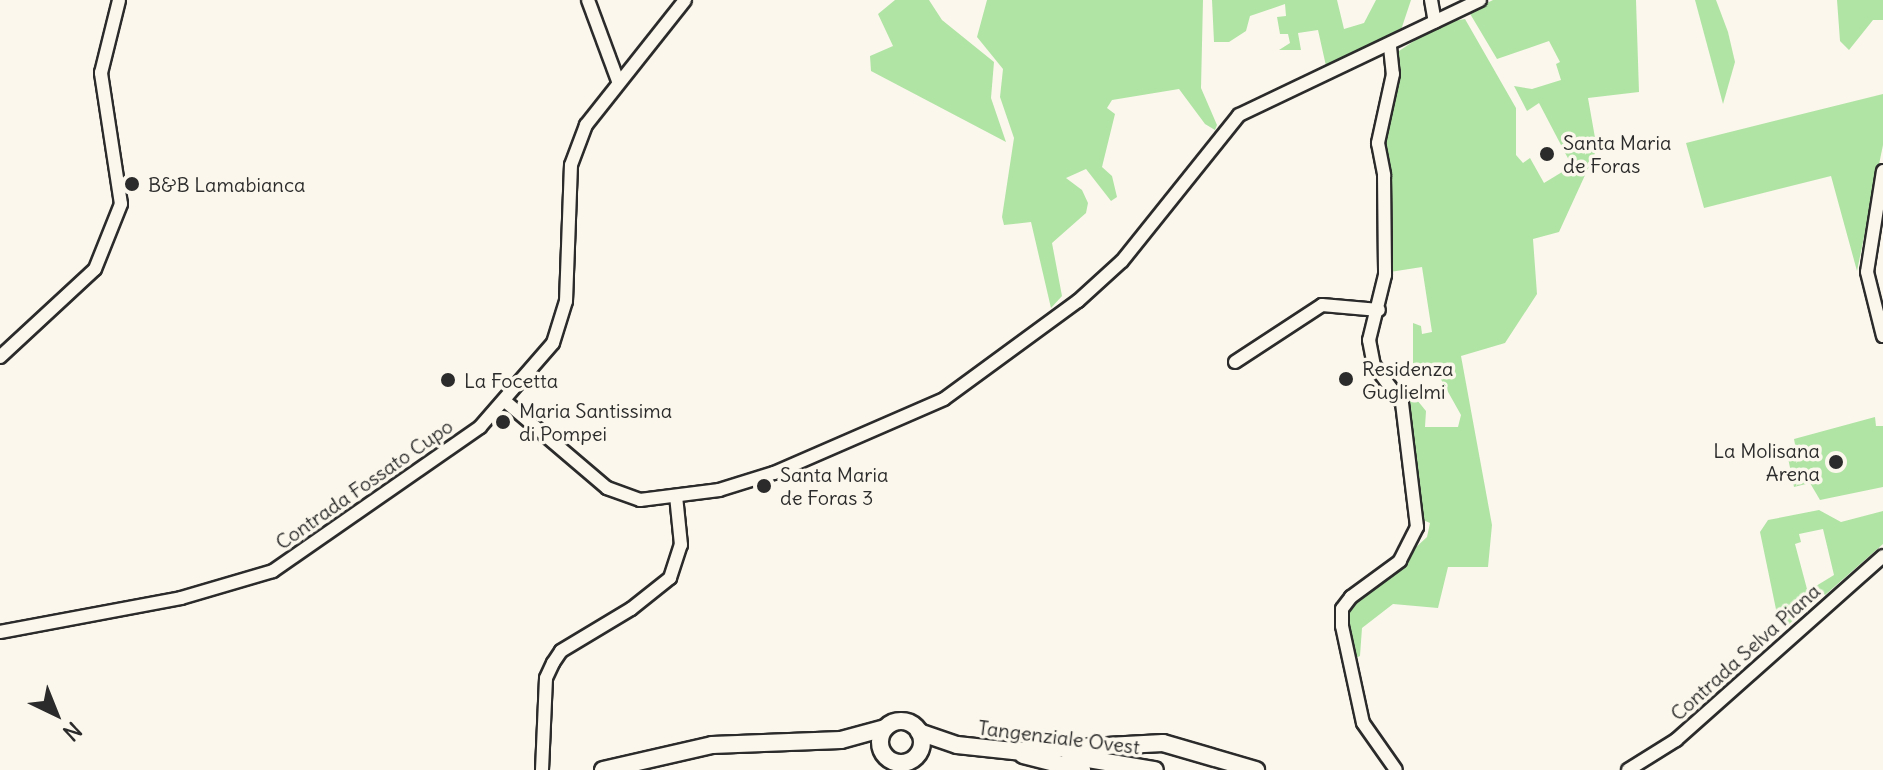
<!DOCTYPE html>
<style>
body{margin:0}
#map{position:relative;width:1883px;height:770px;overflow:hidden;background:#fbf7ec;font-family:Delius,sans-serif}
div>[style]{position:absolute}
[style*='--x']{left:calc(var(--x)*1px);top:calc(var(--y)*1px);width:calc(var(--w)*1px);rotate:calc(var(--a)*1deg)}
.green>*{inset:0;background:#b0e4a5}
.roads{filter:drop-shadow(2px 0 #2b2b2b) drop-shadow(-2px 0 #2b2b2b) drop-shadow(0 2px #2b2b2b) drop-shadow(0 -2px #2b2b2b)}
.minor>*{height:12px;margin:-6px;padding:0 6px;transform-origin:6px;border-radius:6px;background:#fbf7ec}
.major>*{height:16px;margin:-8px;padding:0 8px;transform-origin:8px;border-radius:8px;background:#fbf7ec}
.major>.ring{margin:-8px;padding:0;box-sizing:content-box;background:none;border:16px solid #fbf7ec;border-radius:50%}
.dots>*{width:22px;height:22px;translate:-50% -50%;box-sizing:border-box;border:4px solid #fbf7ec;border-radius:50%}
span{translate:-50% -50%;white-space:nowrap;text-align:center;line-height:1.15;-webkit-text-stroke:7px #fbf7ec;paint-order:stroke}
.poi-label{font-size:20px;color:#2b2b2b}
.left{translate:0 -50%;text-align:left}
.right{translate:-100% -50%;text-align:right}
.street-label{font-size:20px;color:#2b2b2b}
.north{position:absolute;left:16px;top:674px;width:80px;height:80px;-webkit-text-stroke:6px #fbf7ec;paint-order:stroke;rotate:137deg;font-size:22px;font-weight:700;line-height:32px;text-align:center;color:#2b2b2b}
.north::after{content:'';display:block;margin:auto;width:28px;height:36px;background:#2b2b2b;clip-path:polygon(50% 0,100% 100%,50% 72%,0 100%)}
</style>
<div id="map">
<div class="green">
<div style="clip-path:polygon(895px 0,929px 0,942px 20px,994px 62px,991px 98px,1006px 142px,871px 71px,870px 56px,893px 46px,878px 14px)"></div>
<div style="clip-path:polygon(987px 0,1203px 0,1201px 88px,1217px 125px,1215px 130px,1205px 124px,1179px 89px,1112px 100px,1107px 108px,1115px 114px,1102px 167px,1112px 176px,1117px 197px,1111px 201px,1086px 169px,1066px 178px,1082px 190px,1088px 203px,1086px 213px,1052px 243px,1062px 296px,1051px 308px,1031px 222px,1004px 225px,1002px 217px,1014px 138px,1000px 97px,1003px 69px,977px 37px)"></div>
<div style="clip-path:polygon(1212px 0,1337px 0,1344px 29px,1364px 23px,1376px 0,1411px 0,1401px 30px,1326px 66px,1318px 30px,1298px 33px,1301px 50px,1279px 50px,1290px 43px,1288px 34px,1280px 34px,1277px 17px,1286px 16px,1285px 4px,1250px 16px,1246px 31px,1229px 42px,1214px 42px)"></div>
<div style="clip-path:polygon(1493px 0,1636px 0,1639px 92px,1588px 98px,1597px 149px,1559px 232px,1533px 239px,1537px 294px,1505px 343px,1461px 356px,1492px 525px,1488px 567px,1448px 567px,1438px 608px,1393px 604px,1362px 628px,1360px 656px,1351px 660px,1347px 611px,1427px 537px,1430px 523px,1423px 520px,1404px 400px,1417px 400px,1426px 411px,1425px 427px,1458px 427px,1461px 415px,1438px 374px,1413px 364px,1413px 323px,1421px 326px,1422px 334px,1432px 332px,1422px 267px,1390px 272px,1391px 188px,1380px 143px,1399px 51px,1441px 23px,1465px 19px,1516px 108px,1516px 155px,1523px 163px,1530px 158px,1544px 183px,1572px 166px,1539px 103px,1527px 111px,1514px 86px,1532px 89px,1561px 80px,1556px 64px,1560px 62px,1549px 41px,1497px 59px,1469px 12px)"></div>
<div style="clip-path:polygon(1695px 0,1716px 0,1728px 32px,1735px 62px,1723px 104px)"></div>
<div style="clip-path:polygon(1837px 0,1883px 0,1883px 20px,1873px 20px,1849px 50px,1840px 41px)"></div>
<div style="clip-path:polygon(1883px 94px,1883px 145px,1857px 271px,1831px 176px,1704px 208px,1686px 143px)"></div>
<div style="clip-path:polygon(1875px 417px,1876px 426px,1883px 426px,1883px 487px,1820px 500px,1810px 483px,1794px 487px,1788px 458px,1797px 455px,1794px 439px)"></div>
<div style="clip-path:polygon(1819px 510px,1841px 522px,1883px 511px,1883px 544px,1825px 595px,1816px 586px,1834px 575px,1823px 529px,1799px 534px,1801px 542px,1795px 544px,1811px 604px,1787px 626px,1778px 619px,1760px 532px,1768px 520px)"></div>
</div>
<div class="roads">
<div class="minor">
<div style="--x:588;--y:0;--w:86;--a:69.7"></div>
<div style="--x:1431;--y:0;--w:22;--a:80"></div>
<div style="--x:1390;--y:47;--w:27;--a:84"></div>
<div style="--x:1393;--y:74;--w:71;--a:102.3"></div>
<div style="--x:1378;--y:143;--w:33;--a:79"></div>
<div style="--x:1384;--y:175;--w:100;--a:89.4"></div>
<div style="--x:1385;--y:275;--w:67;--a:103.8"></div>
<div style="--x:1369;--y:340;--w:25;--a:79"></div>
<div style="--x:1374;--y:365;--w:47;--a:53.6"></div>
<div style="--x:1402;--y:403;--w:125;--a:83.1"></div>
<div style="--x:1417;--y:527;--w:38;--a:117"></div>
<div style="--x:1400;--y:561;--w:61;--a:143.7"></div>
<div style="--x:1351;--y:597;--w:15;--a:127"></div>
<div style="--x:1342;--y:609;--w:17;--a:90"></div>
<div style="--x:1342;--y:626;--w:99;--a:77.8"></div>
<div style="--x:1363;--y:723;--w:57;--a:54.9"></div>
<div style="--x:1883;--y:171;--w:102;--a:99"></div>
<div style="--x:1867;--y:272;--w:66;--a:76"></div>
<div style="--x:0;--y:357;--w:129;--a:-42.8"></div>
<div style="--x:95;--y:269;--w:70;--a:-68.2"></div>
<div style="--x:121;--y:204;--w:133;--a:-98.7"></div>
<div style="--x:101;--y:73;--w:75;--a:-76.1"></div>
<div style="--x:1235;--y:362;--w:104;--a:-33.2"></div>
<div style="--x:1322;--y:305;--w:57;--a:5"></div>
<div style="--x:506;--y:402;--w:133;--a:40.4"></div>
<div style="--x:607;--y:488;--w:35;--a:20"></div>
<div style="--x:640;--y:500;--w:80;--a:-7.2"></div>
<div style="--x:719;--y:490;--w:58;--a:-17.2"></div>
<div style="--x:774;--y:473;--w:185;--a:-23.5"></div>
<div style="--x:944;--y:399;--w:166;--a:-36.2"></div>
<div style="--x:1078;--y:301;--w:59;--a:-42.3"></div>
<div style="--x:1122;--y:261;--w:187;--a:-51.3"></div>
<div style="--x:1239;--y:115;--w:267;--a:-25.5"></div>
<div style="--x:0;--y:632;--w:184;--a:-10.6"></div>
<div style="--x:181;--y:598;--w:96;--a:-16.4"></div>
<div style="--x:273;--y:571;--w:252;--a:-34.8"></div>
<div style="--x:480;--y:427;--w:111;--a:-49"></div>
<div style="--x:553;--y:343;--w:44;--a:-72.8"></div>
<div style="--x:566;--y:301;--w:136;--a:-87.9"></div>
<div style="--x:571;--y:165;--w:43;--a:-69.4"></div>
<div style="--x:586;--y:125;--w:159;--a:-51.6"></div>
<div style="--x:542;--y:770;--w:92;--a:-87.5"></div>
<div style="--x:546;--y:678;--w:17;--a:-65"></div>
<div style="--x:553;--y:663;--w:14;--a:-56"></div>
<div style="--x:561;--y:651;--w:82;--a:-31"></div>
<div style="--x:631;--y:609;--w:50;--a:-38.5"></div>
<div style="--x:670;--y:578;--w:35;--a:-72"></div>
<div style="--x:681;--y:545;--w:49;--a:-95.8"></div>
<div style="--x:1628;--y:770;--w:57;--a:-32"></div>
<div style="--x:1676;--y:740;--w:277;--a:-41.6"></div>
</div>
<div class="major">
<div class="ring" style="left:880px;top:721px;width:26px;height:26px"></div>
<div style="--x:919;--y:732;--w:40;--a:18.9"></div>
<div style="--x:957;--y:745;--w:66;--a:6.1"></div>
<div style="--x:1014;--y:751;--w:149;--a:-3.1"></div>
<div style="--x:1163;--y:743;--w:97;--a:16.2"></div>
<div style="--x:1023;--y:755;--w:61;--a:14.3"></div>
<div style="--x:1070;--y:756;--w:86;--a:9.4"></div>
<div style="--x:603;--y:770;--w:112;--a:-12.9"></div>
<div style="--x:712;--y:745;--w:129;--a:-2.2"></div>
<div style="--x:841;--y:740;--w:46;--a:-15.3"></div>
</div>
</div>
<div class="dots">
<div style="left:1547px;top:154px;background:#2b2b2b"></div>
<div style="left:132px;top:184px;background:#2b2b2b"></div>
<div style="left:1346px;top:379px;background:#2b2b2b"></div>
<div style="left:448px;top:380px;background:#2b2b2b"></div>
<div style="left:503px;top:422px;background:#2b2b2b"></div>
<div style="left:1836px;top:462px;background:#2b2b2b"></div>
<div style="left:764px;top:486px;background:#2b2b2b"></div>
</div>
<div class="poi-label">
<span class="left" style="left:1563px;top:154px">Santa Maria<br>de Foras</span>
<span class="left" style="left:148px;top:184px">B&amp;B Lamabianca</span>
<span class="left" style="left:1362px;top:380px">Residenza<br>Guglielmi</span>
<span class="left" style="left:464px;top:380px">La Focetta</span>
<span class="left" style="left:519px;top:422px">Maria Santissima<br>di Pompei</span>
<span class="right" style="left:1820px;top:462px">La Molisana<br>Arena</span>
<span class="left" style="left:780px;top:486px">Santa Maria<br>de Foras 3</span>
</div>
<div class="street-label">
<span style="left:364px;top:484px;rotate:-35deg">Contrada Fossato Cupo</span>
<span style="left:1745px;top:652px;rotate:-42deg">Contrada Selva Piana</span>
<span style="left:1059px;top:737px;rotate:7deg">Tangenziale Ovest</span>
</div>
<div class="north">N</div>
</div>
